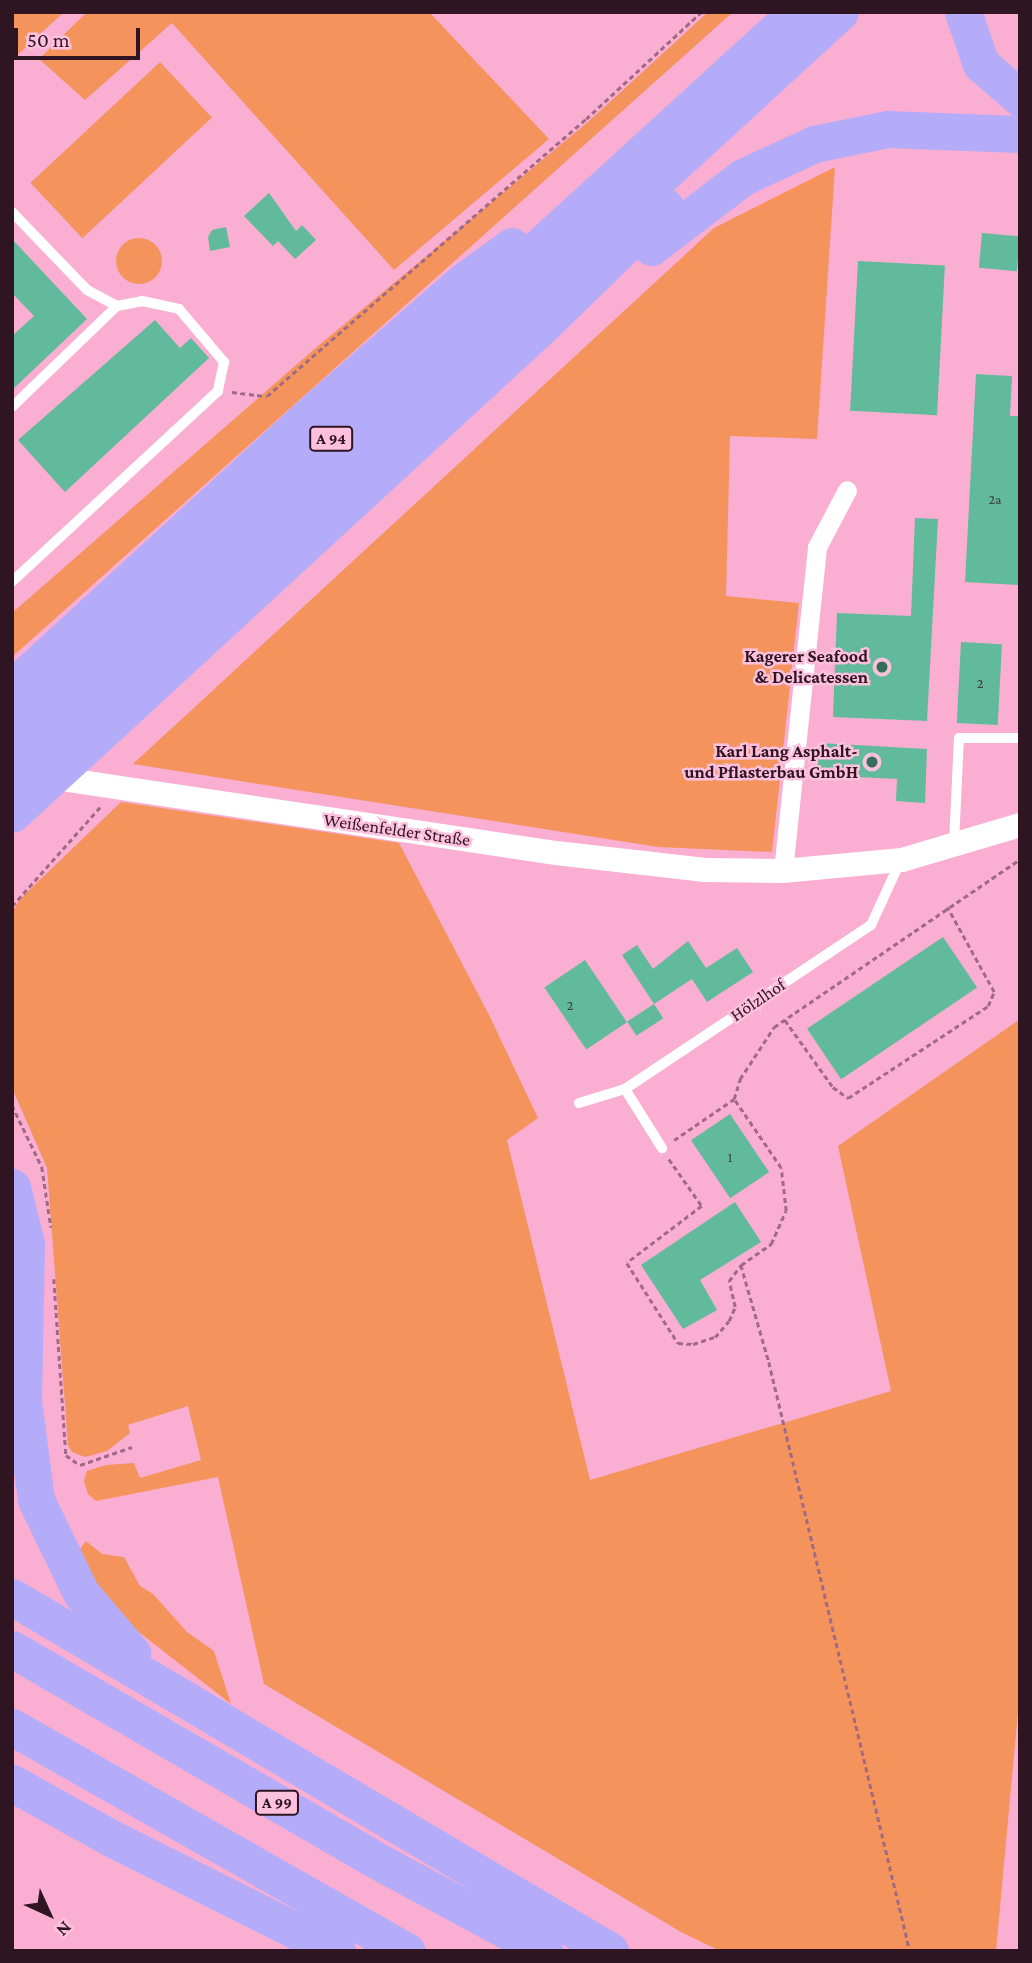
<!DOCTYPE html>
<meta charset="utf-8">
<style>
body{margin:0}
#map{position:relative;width:1032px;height:1963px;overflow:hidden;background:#f9aed2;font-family:"Crimson Pro",serif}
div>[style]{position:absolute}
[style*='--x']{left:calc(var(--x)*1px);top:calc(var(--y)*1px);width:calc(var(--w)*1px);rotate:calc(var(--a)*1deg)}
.green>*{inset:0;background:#f5935d;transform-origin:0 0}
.round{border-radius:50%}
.building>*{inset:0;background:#61ba9b;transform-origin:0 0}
.path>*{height:2.5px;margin-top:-1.25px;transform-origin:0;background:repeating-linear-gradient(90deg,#a06a84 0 5px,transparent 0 8.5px)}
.service>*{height:10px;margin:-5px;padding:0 5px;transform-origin:5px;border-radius:5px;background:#fff}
.minor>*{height:19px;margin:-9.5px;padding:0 9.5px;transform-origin:9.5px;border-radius:9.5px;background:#fff}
.tertiary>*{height:24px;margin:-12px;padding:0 12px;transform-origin:12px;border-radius:12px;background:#fff}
.motorway>*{height:37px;margin:-18.5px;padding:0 18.5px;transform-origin:18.5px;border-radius:18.5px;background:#b4acf9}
.dots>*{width:19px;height:19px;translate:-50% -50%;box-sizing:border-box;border:4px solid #fdc0dd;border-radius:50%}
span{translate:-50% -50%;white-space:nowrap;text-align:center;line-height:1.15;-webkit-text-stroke:5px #fdc0dd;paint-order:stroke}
.number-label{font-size:14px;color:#3c3e40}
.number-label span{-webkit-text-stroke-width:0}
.shield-label span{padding:2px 5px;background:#fdc0dd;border:2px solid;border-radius:5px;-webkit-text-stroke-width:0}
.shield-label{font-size:16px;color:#2f1422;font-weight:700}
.poi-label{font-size:18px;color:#2f1422;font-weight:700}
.right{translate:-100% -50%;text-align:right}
.street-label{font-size:18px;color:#2f1422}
.frame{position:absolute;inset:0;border:14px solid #2f1422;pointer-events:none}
.north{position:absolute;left:14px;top:1879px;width:70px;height:70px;-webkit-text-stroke:5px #fdc0dd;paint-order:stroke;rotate:135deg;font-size:19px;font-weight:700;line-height:28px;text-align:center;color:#2f1422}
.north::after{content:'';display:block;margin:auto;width:24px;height:32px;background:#2f1422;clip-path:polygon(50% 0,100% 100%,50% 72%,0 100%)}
.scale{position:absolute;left:14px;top:28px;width:126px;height:32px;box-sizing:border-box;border:4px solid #2f1422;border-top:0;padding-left:9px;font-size:21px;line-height:24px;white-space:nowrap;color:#2f1422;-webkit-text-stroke:5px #fdc0dd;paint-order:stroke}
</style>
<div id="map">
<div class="green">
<div style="clip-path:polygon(12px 12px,64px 12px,12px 60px)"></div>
<div style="clip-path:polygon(87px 12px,429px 12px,549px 139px,394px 270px,172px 23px,85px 100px,39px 59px)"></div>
<div style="clip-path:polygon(708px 12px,733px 12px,12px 657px,12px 613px,312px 351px,588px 122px)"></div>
<div style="left:160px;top:62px;width:76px;height:177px;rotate:47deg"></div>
<div style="clip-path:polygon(835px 167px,817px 439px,730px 436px,726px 596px,799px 603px,772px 852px,658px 847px,133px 764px,714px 228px)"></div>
<div class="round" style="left:116px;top:238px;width:46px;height:46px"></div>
<div style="clip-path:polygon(121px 802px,399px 843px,490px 1017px,538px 1118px,507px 1140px,590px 1480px,891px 1391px,838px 1146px,1020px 1019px,1020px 1690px,996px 1951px,720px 1951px,681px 1932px,264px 1684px,218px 1477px,96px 1501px,88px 1494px,84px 1481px,87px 1471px,106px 1465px,134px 1463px,140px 1478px,201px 1460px,188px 1406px,128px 1425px,130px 1433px,107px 1451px,85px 1457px,72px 1452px,68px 1445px,47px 1168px,12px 1088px,12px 912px,21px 898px)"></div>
<div style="clip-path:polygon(86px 1541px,102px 1554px,124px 1557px,140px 1586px,153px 1594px,187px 1632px,214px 1651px,231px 1704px,131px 1626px,106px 1599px,78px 1552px)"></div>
</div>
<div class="building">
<div style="clip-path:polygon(269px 193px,296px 231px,302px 225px,316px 240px,295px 259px,278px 241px,273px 246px,244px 216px)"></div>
<div style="clip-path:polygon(226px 227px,230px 247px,210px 251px,208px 237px,212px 230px)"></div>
<div style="left:982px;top:233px;width:38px;height:35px;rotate:5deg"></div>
<div style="clip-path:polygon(12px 239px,87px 319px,12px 390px,12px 336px,34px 316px,12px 293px)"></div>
<div style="left:858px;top:261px;width:87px;height:150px;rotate:3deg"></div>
<div style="clip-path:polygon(155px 320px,180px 348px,191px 338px,209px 358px,65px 492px,18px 440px)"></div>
<div style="clip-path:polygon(976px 374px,1012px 376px,1010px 416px,1020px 416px,1020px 585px,965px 582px)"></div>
<div style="clip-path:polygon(915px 518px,938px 519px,927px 721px,833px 717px,837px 613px,911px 616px)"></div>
<div style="left:961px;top:642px;width:41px;height:81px;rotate:3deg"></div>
<div style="clip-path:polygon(819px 743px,927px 749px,925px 803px,896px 801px,897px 779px,817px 775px)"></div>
<div style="left:943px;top:937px;width:61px;height:164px;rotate:56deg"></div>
<div style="clip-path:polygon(688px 941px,706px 968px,737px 948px,753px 972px,707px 1002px,692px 979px,654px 1004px,622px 955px,637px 945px,653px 969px)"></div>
<div style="left:585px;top:960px;width:75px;height:49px;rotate:56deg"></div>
<div style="left:654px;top:1004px;width:17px;height:32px;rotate:57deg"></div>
<div style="left:730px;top:1114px;width:70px;height:47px;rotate:56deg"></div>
<div style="clip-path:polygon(735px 1202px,761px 1242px,700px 1280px,717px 1310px,683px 1329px,641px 1265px)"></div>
</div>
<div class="path">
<div style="--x:232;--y:392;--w:35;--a:7"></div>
<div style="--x:267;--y:396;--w:422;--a:-41"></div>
<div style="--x:586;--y:119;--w:157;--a:-42.9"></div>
<div style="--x:12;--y:906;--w:135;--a:-48.3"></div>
<div style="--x:785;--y:1020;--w:82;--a:54.4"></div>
<div style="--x:833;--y:1087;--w:19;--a:36"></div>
<div style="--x:848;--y:1098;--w:168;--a:-33.3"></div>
<div style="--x:988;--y:1006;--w:15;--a:-67"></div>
<div style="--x:994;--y:992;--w:97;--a:-118.9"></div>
<div style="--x:12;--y:1105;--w:69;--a:64.2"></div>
<div style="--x:42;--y:1167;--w:61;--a:81.5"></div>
<div style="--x:674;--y:1140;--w:73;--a:-34.3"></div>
<div style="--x:669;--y:1159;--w:57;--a:54.9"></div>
<div style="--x:702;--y:1206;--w:94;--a:142.8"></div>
<div style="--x:627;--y:1263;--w:95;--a:57.5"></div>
<div style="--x:678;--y:1343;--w:15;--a:4"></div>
<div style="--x:693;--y:1344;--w:23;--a:-18"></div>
<div style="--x:715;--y:1337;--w:21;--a:-49"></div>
<div style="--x:729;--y:1321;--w:15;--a:-67"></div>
<div style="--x:735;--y:1307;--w:27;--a:-103"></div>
<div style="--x:729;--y:1281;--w:20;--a:-53"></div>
<div style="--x:741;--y:1265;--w:37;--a:-35"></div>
<div style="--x:771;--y:1244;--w:36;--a:-66"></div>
<div style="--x:786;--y:1211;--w:43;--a:-96.6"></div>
<div style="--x:781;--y:1168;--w:83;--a:-124.3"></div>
<div style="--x:734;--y:1099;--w:21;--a:-73"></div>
<div style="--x:740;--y:1079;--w:62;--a:-56.8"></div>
<div style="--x:774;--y:1027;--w:298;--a:-34.3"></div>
<div style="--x:741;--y:1265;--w:101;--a:73.9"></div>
<div style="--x:769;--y:1362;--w:606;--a:76.54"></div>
<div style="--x:54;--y:1279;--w:176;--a:86.1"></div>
<div style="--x:66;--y:1455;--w:17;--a:36"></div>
<div style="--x:80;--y:1465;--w:55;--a:-19.1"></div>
</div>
<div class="service">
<div style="--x:12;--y:212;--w:108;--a:46.1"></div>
<div style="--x:87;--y:290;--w:34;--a:28"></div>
<div style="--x:117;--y:306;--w:25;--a:-11"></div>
<div style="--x:142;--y:301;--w:38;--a:12"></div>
<div style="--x:179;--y:309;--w:70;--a:49.7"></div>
<div style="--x:224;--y:362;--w:30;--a:102"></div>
<div style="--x:218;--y:391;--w:281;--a:137.2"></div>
<div style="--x:12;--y:407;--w:146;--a:-43.9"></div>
<div style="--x:954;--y:843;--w:105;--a:-87.3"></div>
<div style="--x:959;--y:738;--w:61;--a:0"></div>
<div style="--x:625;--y:1089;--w:70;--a:57.9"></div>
<div style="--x:579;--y:1103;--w:48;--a:-16.9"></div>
<div style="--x:625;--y:1089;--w:296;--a:-33.7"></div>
<div style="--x:871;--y:925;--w:69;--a:-65.3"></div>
</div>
<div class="minor">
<div style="--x:783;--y:871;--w:326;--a:-84"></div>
<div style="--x:817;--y:547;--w:64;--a:-62.2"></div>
</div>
<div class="tertiary">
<div style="--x:41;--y:776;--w:521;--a:8.5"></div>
<div style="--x:556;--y:853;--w:150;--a:6.5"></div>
<div style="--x:705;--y:870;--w:78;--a:0.7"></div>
<div style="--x:783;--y:871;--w:120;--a:-5.3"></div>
<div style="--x:902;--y:860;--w:123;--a:-16.5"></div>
</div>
<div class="motorway">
<div style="--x:963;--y:12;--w:55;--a:70.9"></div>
<div style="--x:981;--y:64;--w:52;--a:41.1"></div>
<div style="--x:651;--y:247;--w:116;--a:-37.3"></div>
<div style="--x:743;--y:177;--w:78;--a:-24.9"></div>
<div style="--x:814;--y:144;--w:76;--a:-11.5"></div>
<div style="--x:888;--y:129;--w:132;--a:2.2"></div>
<div style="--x:12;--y:688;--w:418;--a:-42.5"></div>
<div style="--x:320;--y:406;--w:192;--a:-41"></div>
<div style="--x:465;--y:280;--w:58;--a:-35.9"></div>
<div style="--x:12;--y:728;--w:1062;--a:-42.4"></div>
<div style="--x:12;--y:771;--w:1123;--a:-42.51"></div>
<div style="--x:12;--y:814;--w:722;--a:-42.64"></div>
<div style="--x:543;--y:325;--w:170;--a:-44.3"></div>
<div style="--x:12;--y:1187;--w:59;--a:76.2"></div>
<div style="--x:26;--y:1244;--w:157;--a:91.1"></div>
<div style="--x:23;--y:1401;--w:100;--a:82.5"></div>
<div style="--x:36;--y:1500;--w:103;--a:64.2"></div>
<div style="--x:81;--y:1593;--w:79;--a:49.6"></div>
<div style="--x:12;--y:1597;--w:695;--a:30.62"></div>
<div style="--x:12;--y:1649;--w:416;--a:30.1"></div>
<div style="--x:372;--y:1858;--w:196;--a:28.3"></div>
<div style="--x:12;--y:1727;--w:454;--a:29.6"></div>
<div style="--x:12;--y:1783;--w:113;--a:29.1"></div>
<div style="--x:111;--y:1838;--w:253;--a:26.6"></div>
</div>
<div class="dots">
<div style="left:882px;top:667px;background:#326f5a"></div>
<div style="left:872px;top:762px;background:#326f5a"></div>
</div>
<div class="number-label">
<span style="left:995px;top:499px">2a</span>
<span style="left:980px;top:683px">2</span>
<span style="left:570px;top:1005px">2</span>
<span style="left:730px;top:1157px">1</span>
</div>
<div class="shield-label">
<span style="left:331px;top:439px">A 94</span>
<span style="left:277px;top:1803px">A 99</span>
</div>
<div class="poi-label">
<span class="right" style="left:868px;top:667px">Kagerer Seafood<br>&amp; Delicatessen</span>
<span class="right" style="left:858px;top:762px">Karl Lang Asphalt-<br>und Pflasterbau GmbH</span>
</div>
<div class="street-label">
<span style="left:397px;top:830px;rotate:8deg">Weißenfelder Straße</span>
<span style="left:758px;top:1000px;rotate:-34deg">Hölzlhof</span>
</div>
<div class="frame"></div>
<div class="north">N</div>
<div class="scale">50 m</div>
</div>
